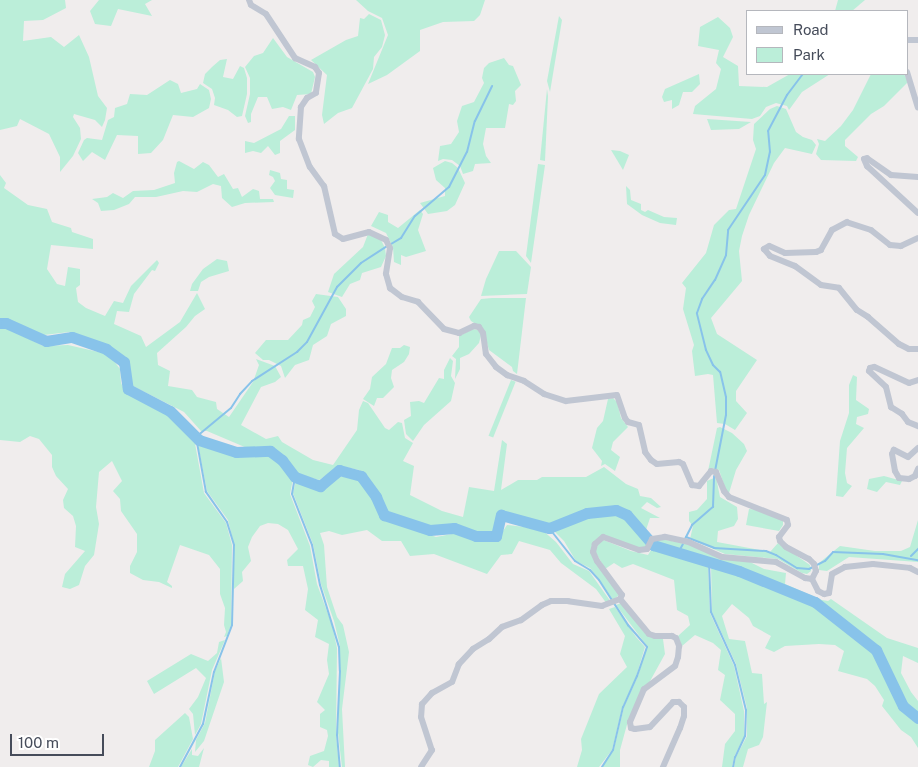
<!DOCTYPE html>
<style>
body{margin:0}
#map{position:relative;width:918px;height:767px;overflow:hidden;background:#f0eded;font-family:"Public Sans",sans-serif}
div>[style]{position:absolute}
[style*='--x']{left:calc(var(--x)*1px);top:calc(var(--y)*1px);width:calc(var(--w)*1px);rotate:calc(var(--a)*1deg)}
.green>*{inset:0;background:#bbeed9;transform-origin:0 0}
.stream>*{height:2px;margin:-1px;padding:0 1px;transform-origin:1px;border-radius:1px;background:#88c3ea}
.river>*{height:11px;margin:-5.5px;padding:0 5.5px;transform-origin:5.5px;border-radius:5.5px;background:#88c3ea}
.minor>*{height:6px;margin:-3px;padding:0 3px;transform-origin:3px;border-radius:3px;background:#c0c6d2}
span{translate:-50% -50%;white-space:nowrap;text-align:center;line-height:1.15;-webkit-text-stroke:5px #fff;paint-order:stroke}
.legend{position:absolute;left:746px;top:10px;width:162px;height:65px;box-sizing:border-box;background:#fff;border:1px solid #b5b7bd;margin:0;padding:6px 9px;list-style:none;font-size:15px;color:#464c5a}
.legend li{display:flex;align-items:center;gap:10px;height:25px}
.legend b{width:25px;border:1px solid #b5b7bd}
.scale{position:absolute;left:10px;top:734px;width:94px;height:22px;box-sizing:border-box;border:2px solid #464c5a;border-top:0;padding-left:6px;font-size:15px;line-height:18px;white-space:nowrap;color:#464c5a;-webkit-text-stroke:4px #fff;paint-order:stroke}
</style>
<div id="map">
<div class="green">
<div style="clip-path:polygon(0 0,65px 0,66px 8px,43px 20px,24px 21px,23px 41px,51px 37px,64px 47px,79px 35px,89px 57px,98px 96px,107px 108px,105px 120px,102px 127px,95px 120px,74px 114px,73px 117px,80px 128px,81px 139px,73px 156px,60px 172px,60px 157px,49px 134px,20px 119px,17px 126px,0 130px)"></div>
<div style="clip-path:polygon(99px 0,152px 0,145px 4px,152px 16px,118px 9px,111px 26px,95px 24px,90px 11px)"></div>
<div style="clip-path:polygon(356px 0,485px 0,480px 15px,474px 21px,443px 22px,420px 30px,420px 51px,387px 75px,368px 84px,388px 35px,382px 18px,368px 11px)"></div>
<div style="clip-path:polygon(838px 0,865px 0,852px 11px,835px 11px)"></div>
<div style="clip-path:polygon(369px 14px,381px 20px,385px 35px,382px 47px,374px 57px,373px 69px,352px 108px,338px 113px,324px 124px,322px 115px,327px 75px,311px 60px,346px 40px,358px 36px,360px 18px,364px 19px)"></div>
<div style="clip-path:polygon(559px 16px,562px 20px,550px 92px,547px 81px)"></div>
<div style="clip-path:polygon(718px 17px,730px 28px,733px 37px,723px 57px,738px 66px,739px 86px,767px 87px,790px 74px,830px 74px,802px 92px,789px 110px,787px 106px,776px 103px,766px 107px,760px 116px,752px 119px,693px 114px,695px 106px,716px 89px,721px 69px,716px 63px,719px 50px,698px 46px,700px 27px)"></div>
<div style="clip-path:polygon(273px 38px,287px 57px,313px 72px,315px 77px,311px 94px,297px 95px,291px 110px,283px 107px,272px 109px,267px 97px,258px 97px,251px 114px,251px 122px,248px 123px,245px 116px,250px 94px,250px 78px,245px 67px,254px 56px,263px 53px)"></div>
<div style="clip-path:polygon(504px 58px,509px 65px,513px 66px,521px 85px,515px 91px,516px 101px,513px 105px,509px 104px,505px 128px,486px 128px,483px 144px,486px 156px,491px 163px,475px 164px,473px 171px,463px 174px,460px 166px,452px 160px,443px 159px,438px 161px,440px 146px,451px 144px,459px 132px,457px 121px,462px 106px,474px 102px,484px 83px,482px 78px,484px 68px,489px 63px)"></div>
<div style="clip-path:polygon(227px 59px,223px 77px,233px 79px,240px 66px,244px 68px,247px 78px,247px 94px,242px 116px,237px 117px,228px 110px,214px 105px,215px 98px,212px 89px,203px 83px,205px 74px,212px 67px,220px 60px)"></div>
<div style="clip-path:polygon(699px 74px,700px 84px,692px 92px,683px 92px,679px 105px,672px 109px,672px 100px,664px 102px,662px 97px,665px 89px)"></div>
<div style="clip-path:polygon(871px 74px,904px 74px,908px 82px,884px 106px,871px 114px,845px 140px,845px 146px,858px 157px,856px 161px,821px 160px,816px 154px,819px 144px,817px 139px,825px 141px,841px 126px,853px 110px)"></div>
<div style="clip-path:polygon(170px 80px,178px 84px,181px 93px,197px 89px,200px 84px,209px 90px,211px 99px,209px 108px,193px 117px,173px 115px,163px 140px,151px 153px,138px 154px,138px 136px,117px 135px,105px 160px,92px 152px,83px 161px,78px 153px,84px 140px,87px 138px,102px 140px,108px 120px,114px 117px,115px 108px,127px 104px,130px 94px,147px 95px)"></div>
<div style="clip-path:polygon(547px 89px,548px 96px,545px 161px,540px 160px)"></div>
<div style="clip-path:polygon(777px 106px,786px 109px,796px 132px,803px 137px,812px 140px,816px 145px,812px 154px,785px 148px,774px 163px,749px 215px,742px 236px,739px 251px,742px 281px,711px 318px,717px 334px,757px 360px,736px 391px,736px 401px,747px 413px,735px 430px,725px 424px,717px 423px,713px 375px,708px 374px,695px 376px,692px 351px,694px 345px,683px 309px,686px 288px,682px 283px,706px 253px,714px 225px,729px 210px,736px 209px,756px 149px,753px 140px,754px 124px,770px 109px)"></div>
<div style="clip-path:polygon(289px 116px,295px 116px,295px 130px,280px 141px,280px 153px,275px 155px,268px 146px,261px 153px,253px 151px,245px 153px,245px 141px,254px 143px,281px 129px)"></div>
<div style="clip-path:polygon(707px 119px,751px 122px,739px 129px,711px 130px)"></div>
<div style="clip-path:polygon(611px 150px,620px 151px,629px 155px,623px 170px)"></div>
<div style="clip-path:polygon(179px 161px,194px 169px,203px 162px,209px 165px,218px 177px,224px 174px,233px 189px,238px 188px,242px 197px,253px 189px,259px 191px,260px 199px,273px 199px,274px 202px,245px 203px,232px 207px,222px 198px,221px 186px,213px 184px,197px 192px,183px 191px,156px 197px,135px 197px,129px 204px,114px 210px,101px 211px,98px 203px,92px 199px,107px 197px,113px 193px,123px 198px,133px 191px,154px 190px,175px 183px,174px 173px,177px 162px)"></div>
<div style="clip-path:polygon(445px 161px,452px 163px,458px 168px,465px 183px,455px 205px,447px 211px,428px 214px,420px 203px,445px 196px,445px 188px,436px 180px,433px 168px)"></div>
<div style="clip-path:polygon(538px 164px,545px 165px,531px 263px,526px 256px)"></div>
<div style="clip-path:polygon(270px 170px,280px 173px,281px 179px,287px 180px,287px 189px,294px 190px,293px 198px,275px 195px,270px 188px,275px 181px,273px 177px,269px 175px)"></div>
<div style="clip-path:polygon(0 175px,6px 183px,4px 188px,28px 205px,47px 209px,52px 222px,71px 228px,72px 232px,93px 239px,93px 249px,51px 245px,47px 269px,57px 284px,65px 286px,68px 267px,80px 269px,80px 285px,76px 288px,78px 302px,86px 308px,105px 316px,114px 301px,123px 303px,131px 286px,157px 260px,159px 263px,155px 271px,152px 270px,134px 294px,129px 312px,117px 311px,114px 324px,141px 336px,146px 347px,180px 322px,197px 293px,205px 309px,195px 316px,186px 327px,157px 353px,158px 365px,170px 371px,168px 386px,192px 390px,197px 397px,216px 402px,217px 409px,229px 417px,253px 382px,259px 365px,256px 359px,275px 366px,281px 377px,275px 382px,261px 387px,241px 425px,266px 439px,278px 436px,282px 442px,313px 460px,333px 465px,357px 430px,359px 410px,363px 401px,368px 403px,385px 428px,389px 430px,398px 422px,402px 423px,405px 438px,413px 443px,403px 461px,414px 466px,410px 495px,442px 511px,463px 517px,469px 487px,494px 491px,502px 440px,507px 444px,501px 490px,518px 480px,537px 480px,542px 477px,586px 477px,604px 467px,626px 484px,638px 489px,640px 496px,651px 498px,661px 507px,657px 508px,647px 502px,641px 508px,660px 518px,650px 518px,646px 530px,650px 537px,649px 540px,628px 514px,616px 508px,587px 511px,549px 526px,498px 512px,495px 532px,475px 533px,453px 525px,429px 527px,403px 519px,388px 512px,369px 479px,359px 470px,345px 467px,337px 468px,319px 480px,297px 474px,279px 452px,269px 448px,247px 448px,207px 431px,201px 431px,184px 412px,131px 385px,126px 361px,105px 346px,69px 332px,44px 335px,7px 319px,0 320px)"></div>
<div style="clip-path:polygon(626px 186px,630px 190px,631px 200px,641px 204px,641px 210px,645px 212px,648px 210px,664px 217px,677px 218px,676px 225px,660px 223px,642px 215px,627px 204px)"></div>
<div style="clip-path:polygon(420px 210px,423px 214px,418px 230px,426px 251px,406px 257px,401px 255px,401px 265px,394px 262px,393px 247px,386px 233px,371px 226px,379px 212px,388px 215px,388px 222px,398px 228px)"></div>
<div style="clip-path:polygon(368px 234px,381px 240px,385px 248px,386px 256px,381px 267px,362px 273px,360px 280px,350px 284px,342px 297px,328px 292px,334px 274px,363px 247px)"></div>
<div style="clip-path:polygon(499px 251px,516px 251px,531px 267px,527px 294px,481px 296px,486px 279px)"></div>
<div style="clip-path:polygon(217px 259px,227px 261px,229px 271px,209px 277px,201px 282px,198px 291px,190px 291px,192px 284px,203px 269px)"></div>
<div style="clip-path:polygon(316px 294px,338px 297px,346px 309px,346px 316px,331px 324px,327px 336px,313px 345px,309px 360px,295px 365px,285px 378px,281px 366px,269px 360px,263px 360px,255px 353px,266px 340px,288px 340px,302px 325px,303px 320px,310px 317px,315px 307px,312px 301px)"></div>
<div style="clip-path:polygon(492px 298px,526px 298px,517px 374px,513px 371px,512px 367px,489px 350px,483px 329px,471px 321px,469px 317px,481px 299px)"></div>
<div style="clip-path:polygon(0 328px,10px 329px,43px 346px,68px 345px,103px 353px,114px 361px,120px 369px,121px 383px,126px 393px,170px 413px,194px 438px,204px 493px,226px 523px,232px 545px,231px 625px,227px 636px,224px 637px,226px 632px,224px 625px,225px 608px,220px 594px,220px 569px,209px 555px,180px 545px,167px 582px,172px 586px,172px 588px,159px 582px,143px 580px,130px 573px,130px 566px,137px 552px,137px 534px,121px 511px,120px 499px,113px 491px,122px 481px,112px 461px,99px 472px,96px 507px,99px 524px,94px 555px,85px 566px,79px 585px,70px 589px,62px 587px,65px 574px,85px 551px,75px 547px,76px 526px,73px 516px,64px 508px,63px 500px,68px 489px,56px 476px,52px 467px,52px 455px,39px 439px,30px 436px,20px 442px,0 440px)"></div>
<div style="clip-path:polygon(473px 329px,478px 330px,481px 335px,479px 343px,469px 354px,460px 358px,460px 369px,455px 379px,456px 359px,452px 356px,459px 347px,459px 336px)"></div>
<div style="clip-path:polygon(404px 345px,410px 347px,409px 354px,404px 362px,392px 370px,391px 378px,394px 387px,383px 398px,377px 398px,374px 406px,363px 399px,370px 389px,372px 377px,386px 364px,392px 348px,400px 348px)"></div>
<div style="clip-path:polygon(450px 358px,453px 361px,451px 376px,455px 383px,451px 401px,424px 425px,413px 441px,406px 434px,404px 420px,411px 416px,410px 402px,419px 401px,424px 403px,439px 378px,444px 379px,444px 370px)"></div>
<div style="clip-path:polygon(853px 375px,857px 377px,856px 400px,869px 409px,868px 414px,857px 417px,856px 424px,864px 428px,847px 448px,845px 473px,847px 483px,852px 486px,843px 497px,836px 496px,840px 441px,849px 413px,849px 385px)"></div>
<div style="left:511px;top:380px;width:5px;height:60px;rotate:22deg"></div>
<div style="clip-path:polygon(613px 398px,617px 402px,621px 418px,628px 427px,613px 442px,611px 450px,620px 457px,615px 471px,605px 464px,601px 466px,602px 461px,592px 448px,597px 428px,603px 421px,608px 399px)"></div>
<div style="clip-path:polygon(720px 427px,732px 433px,744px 444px,747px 451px,736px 470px,729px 493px,726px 490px,719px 470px,712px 468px,708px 471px,717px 428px)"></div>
<div style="clip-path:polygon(197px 439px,200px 442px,236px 454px,269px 454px,278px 459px,293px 479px,290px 494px,310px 546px,317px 584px,332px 625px,337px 648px,336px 735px,339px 767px,329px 767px,329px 761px,321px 760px,313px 767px,308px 765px,310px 756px,324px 751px,328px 736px,327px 730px,320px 727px,320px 714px,325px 710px,317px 702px,329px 674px,327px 660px,329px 644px,315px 637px,318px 620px,305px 610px,308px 589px,303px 566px,288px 566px,287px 560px,298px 549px,288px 530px,278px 524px,268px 523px,260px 526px,252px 537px,248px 547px,251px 561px,242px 572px,243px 581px,234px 589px,234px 544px,228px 520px,207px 491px)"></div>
<div style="clip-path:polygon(338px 476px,360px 479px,384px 518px,436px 537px,457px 533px,484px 542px,499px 537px,507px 525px,541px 529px,556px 542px,573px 564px,589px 571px,611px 602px,607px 604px,596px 589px,561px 563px,550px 550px,519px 541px,512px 554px,501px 555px,487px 574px,434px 554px,410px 556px,401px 541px,382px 541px,367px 530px,342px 535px,329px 531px,320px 533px,324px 545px,327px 587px,337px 617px,343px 625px,349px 652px,342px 709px,345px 767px,342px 767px,338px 733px,340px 646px,334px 621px,321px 584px,313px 544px,293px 493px,296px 481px,320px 489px)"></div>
<div style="clip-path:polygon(884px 476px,902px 481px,900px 485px,886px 482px,877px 492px,867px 489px,869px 479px)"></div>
<div style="clip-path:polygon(716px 477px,720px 497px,737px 507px,738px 519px,734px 526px,718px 531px,717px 542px,770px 552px,778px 543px,810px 565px,811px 571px,807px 574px,802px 573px,778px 559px,725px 554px,690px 539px,693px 526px,689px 521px,689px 512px,697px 510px,707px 499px,707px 481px)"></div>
<div style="clip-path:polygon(749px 509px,760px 510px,783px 521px,783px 525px,779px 531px,746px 525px)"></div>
<div style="clip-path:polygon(616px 512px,626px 517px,648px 543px,644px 548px,638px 549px,604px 535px,592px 548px,619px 595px,613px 600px,599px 579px,590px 568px,576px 561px,564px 541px,551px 528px,588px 515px)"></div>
<div style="clip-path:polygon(918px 520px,918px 562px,849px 557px,827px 571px,819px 570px,819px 563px,840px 546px,875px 551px,901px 551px,910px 547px)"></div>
<div style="clip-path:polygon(601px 539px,631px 551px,648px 555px,653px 547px,708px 564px,710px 613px,734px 666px,744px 711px,744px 737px,734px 757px,732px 767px,722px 767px,725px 744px,735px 731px,735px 714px,720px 700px,725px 675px,718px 670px,721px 650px,713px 643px,695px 635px,682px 646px,678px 636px,690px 625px,688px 616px,677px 610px,674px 580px,633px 564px,622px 568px,614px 563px,605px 569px,595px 551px)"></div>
<div style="clip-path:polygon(660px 539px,689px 544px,710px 553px,750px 562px,764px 569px,786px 573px,785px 584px,822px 600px,828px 601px,831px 599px,887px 638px,918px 648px,918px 663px,903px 656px,901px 673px,911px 692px,918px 701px,918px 716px,906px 707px,901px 699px,877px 649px,820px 604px,739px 569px,656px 545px,655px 542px)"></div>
<div style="clip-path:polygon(711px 565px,739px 572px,815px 603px,875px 651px,902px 708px,918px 720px,918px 748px,911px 737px,901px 730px,882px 706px,884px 700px,875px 686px,867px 679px,838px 671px,844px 651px,835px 645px,819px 644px,785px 646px,774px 652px,765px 648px,771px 636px,753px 626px,749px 618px,732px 604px,722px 616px,729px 639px,745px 641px,752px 673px,762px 674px,764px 704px,767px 702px,763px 737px,759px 745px,748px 749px,743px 767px,734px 767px,736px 757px,747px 736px,747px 708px,736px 664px,712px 612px)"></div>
<div style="clip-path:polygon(621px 603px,644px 632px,650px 637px,663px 639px,665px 654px,628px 721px,620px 750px,620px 767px,602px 767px,614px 749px,624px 707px,638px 676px,647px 646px,616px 605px)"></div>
<div style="clip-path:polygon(615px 607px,636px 637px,645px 647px,636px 677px,622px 708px,612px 750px,599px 767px,577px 767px,582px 750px,581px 739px,599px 694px,627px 667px,620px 654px,625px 636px,609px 609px)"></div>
<div style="clip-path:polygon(225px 640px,212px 670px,201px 724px,195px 735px,193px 714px,189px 709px,198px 697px,206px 678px,196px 668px,154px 694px,147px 681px,191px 654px,208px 661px,217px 653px,219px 642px)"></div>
<div style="clip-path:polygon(221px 658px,224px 682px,204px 741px,195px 752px,196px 740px,205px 723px,215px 671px)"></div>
<div style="clip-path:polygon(185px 713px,189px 717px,193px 739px,178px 767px,149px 767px,155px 751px,155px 740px)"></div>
<div style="clip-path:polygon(204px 748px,199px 767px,181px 767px,192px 749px,192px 755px,198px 756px)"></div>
</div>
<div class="stream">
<div style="--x:391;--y:244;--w:12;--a:-31"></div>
<div style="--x:401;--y:238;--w:26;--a:-58"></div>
<div style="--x:415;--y:216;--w:45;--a:-40.5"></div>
<div style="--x:449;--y:187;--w:39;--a:-63"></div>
<div style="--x:467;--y:152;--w:32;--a:-76"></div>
<div style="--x:475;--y:121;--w:39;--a:-64"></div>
<div style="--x:715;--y:471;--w:57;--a:-78.9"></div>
<div style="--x:726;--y:415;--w:18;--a:-90"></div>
<div style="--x:726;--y:397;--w:26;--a:-103"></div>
<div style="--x:720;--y:372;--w:10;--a:-135"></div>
<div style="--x:713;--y:365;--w:17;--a:-115"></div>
<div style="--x:706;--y:350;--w:38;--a:-104"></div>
<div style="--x:697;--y:313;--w:15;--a:-70"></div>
<div style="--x:702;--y:299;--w:23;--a:-56"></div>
<div style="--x:715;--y:280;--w:27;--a:-66"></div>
<div style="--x:726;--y:255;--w:25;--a:-85"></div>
<div style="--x:728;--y:230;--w:66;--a:-56.1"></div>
<div style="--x:765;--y:175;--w:24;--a:-78"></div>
<div style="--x:770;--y:152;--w:21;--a:-95"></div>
<div style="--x:768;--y:131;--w:41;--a:-62.2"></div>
<div style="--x:787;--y:95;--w:26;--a:-53"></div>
<div style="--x:295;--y:477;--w:17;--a:100"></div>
<div style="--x:292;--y:494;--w:55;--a:68.6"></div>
<div style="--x:312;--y:545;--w:41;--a:78.7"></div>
<div style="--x:320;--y:585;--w:65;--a:73"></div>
<div style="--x:339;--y:647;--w:24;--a:88"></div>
<div style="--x:340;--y:671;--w:64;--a:92.7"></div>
<div style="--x:337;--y:735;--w:32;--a:85"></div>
<div style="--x:549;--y:528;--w:42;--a:51.8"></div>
<div style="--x:575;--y:561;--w:17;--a:31"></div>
<div style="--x:590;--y:570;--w:13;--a:48"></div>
<div style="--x:599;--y:580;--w:54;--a:57.2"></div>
<div style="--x:628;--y:625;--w:29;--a:49"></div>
<div style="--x:647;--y:647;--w:31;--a:109"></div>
<div style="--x:637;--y:676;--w:34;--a:114"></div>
<div style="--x:623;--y:707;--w:44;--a:103.1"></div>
<div style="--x:613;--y:750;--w:20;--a:123"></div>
<div style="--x:686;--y:537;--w:30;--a:21"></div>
<div style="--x:714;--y:548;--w:52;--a:3.3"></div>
<div style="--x:766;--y:551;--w:11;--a:22"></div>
<div style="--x:776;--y:555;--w:25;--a:32"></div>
<div style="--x:797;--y:568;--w:12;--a:5"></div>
<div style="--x:809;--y:569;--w:18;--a:-27"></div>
<div style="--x:825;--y:561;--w:12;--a:-48"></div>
<div style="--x:833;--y:552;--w:50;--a:2.3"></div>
<div style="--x:883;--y:554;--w:36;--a:10"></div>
<div style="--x:685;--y:539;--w:16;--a:-63"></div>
<div style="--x:692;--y:525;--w:28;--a:-41"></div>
<div style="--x:713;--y:507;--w:31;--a:-88"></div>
<div style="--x:678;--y:553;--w:10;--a:-61"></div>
<div style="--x:911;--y:556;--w:10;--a:-45"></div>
<div style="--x:709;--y:563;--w:49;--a:87.7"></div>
<div style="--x:711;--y:612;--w:58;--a:65.6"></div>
<div style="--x:735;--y:665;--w:46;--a:76.3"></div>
<div style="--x:746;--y:710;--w:26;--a:92"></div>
<div style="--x:745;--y:736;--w:23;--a:115"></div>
<div style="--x:735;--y:757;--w:10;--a:101"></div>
<div style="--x:180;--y:767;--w:49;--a:-61.9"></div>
<div style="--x:203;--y:724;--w:53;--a:-78.1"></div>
<div style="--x:214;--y:672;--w:50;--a:-69"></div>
<div style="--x:232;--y:625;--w:80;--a:-88.6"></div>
<div style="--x:234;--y:545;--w:24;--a:-107"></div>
<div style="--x:227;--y:522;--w:37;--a:-125"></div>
<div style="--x:206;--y:492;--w:56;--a:-100.3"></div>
<div style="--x:196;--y:437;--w:45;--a:-39.6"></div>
<div style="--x:231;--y:408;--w:17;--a:-57"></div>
<div style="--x:240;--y:394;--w:18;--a:-47"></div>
<div style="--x:252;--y:381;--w:54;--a:-32.8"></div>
<div style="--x:297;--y:352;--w:14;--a:-45"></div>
<div style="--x:307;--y:342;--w:63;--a:-61.4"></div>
<div style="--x:337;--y:287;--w:34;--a:-45"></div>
<div style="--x:361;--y:263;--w:31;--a:-33"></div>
</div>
<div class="river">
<div style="--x:0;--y:323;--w:6;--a:0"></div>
<div style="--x:6;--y:323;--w:44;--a:24.2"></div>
<div style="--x:46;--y:341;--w:26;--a:-9"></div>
<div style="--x:72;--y:337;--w:36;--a:19"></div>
<div style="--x:106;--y:349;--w:22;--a:36"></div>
<div style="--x:124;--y:362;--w:27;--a:82"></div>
<div style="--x:128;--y:389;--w:47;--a:27.6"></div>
<div style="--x:170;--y:411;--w:41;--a:45"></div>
<div style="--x:199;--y:440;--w:39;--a:18"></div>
<div style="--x:236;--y:452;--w:34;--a:-2"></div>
<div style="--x:270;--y:451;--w:15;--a:37"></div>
<div style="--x:282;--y:460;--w:21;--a:53"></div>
<div style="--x:295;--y:477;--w:27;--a:20"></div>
<div style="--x:320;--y:486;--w:25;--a:-40"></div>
<div style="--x:339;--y:470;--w:23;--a:15"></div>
<div style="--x:361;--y:476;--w:26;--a:54"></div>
<div style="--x:376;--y:497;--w:20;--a:66"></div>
<div style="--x:384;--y:515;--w:48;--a:18.1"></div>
<div style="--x:430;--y:530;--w:24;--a:-5"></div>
<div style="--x:454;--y:528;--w:23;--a:20"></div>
<div style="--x:476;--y:536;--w:20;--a:0"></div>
<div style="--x:496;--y:536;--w:22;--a:-77"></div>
<div style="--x:501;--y:515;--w:50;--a:15.2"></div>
<div style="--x:549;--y:528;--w:41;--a:-21.5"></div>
<div style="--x:587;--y:513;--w:29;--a:-6"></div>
<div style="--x:616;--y:510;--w:12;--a:24"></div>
<div style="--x:627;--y:515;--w:40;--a:49"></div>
<div style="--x:653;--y:545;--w:90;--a:16.8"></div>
<div style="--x:739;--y:571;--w:82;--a:22.2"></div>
<div style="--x:815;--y:602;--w:78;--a:38.2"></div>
<div style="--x:876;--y:650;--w:62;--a:64.3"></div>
<div style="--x:903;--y:706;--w:19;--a:39"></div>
</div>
<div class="minor">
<div style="--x:249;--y:0;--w:5;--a:68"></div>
<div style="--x:251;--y:5;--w:17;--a:31"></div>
<div style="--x:266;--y:14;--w:53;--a:56.6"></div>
<div style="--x:295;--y:58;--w:22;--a:24"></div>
<div style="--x:315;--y:67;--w:7;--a:56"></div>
<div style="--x:319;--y:73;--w:20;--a:99"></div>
<div style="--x:316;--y:93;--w:10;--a:151"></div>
<div style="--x:307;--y:98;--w:11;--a:124"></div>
<div style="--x:301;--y:107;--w:32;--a:94"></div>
<div style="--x:299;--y:139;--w:30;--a:69"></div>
<div style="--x:310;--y:167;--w:24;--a:54"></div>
<div style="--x:324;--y:186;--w:49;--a:77.1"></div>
<div style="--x:335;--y:234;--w:9;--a:32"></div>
<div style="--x:343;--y:239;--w:27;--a:-15"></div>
<div style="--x:369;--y:232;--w:19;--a:25"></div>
<div style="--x:386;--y:240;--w:9;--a:63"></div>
<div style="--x:390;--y:248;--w:26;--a:99"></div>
<div style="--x:386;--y:274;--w:15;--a:74"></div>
<div style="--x:390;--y:288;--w:15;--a:37"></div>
<div style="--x:402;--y:297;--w:17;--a:17"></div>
<div style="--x:418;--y:302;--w:37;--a:46"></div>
<div style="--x:444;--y:329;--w:16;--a:15"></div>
<div style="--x:459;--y:333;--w:17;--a:-25"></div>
<div style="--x:474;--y:326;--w:5;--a:11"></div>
<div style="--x:479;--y:327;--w:7;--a:56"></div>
<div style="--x:483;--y:333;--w:21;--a:82"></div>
<div style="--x:486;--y:354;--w:16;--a:52"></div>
<div style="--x:496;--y:367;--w:14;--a:36"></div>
<div style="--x:507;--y:375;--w:18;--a:19"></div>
<div style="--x:524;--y:381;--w:24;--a:33"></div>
<div style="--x:544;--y:394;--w:23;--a:18"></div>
<div style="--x:566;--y:401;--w:51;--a:-6.7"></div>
<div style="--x:617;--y:395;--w:24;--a:71"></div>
<div style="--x:625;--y:418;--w:5;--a:53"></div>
<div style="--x:628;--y:422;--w:11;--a:15"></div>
<div style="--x:639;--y:425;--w:28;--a:77"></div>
<div style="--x:645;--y:452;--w:10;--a:53"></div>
<div style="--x:651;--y:460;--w:7;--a:34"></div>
<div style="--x:657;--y:464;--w:22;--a:-5"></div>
<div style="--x:679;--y:462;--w:4;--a:27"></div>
<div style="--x:683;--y:464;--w:23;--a:67"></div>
<div style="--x:692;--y:485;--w:7;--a:8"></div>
<div style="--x:699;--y:486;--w:19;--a:-51"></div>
<div style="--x:711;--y:471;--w:5;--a:11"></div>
<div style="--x:716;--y:472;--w:21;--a:67"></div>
<div style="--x:724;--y:491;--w:8;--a:50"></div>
<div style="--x:729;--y:497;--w:62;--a:21.6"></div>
<div style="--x:787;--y:520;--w:5;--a:79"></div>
<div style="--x:788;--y:525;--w:15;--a:127"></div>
<div style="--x:779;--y:537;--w:4;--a:76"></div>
<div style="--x:780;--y:541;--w:8;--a:45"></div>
<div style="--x:786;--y:547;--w:26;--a:28"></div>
<div style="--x:809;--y:559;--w:7;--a:45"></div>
<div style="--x:814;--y:564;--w:7;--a:74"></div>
<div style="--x:816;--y:571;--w:9;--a:117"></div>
<div style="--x:812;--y:579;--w:7;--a:-172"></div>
<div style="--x:805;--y:578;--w:33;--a:-151"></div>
<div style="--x:776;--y:562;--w:54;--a:-174.7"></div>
<div style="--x:722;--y:557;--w:36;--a:-156"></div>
<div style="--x:689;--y:542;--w:25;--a:-168"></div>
<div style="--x:665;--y:537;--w:13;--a:171"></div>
<div style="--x:652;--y:539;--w:11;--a:117"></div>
<div style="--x:647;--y:549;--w:8;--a:173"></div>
<div style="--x:639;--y:550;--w:38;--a:-160"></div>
<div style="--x:603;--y:537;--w:11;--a:139"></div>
<div style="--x:595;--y:544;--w:8;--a:104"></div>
<div style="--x:593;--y:552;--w:10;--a:66"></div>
<div style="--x:597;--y:561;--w:42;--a:53.7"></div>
<div style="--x:622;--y:595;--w:4;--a:117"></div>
<div style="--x:620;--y:599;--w:19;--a:159"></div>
<div style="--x:602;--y:606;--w:34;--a:-172"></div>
<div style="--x:568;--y:601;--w:17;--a:180"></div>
<div style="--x:551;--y:601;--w:10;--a:156"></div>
<div style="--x:542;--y:605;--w:26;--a:144"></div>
<div style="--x:521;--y:620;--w:20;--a:160"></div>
<div style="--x:502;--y:627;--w:18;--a:137"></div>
<div style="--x:489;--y:639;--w:19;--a:148"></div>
<div style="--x:473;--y:649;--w:21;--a:133"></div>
<div style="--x:459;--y:664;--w:19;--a:111"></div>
<div style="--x:452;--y:682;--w:23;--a:151"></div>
<div style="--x:432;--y:693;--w:15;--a:132"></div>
<div style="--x:422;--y:704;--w:13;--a:94"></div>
<div style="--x:421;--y:717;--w:35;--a:72"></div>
<div style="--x:432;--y:750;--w:20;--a:123"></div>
<div style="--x:907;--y:40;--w:11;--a:0"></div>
<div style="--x:907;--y:72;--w:37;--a:73"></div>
<div style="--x:918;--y:177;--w:27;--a:-176"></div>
<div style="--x:891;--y:175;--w:29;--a:-145"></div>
<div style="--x:867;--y:158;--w:3;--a:162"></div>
<div style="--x:864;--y:159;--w:8;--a:67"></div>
<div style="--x:867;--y:166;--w:69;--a:42.7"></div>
<div style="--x:918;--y:238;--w:19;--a:155"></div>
<div style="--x:901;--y:246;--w:11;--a:-175"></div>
<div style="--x:890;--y:245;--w:24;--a:-142"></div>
<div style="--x:871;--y:230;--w:25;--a:-162"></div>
<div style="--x:847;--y:222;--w:17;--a:152"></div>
<div style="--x:832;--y:230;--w:23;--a:119"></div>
<div style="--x:821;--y:250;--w:5;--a:158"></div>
<div style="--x:816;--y:252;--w:31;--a:178"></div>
<div style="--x:785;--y:253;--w:17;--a:-156"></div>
<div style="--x:769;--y:246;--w:6;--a:149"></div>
<div style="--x:764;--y:249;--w:9;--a:49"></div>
<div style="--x:770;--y:256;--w:27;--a:22"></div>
<div style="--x:795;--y:266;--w:32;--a:36"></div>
<div style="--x:821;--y:285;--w:18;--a:9"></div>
<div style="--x:839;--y:288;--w:28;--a:51"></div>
<div style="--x:857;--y:310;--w:13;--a:32"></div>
<div style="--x:868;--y:317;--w:41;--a:41.1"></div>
<div style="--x:899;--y:344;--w:11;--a:27"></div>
<div style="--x:909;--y:349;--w:9;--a:0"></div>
<div style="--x:918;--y:380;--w:9;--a:162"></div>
<div style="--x:909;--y:383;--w:38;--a:-155"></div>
<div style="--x:874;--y:367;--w:4;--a:166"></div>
<div style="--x:870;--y:368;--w:3;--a:108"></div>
<div style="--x:869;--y:371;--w:23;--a:43"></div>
<div style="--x:886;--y:387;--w:21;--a:76"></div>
<div style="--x:891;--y:407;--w:13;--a:32"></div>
<div style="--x:902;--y:414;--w:10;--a:53"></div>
<div style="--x:908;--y:422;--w:11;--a:22"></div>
<div style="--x:918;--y:448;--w:13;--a:138"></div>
<div style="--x:908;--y:457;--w:16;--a:-153"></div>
<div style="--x:894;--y:450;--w:4;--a:117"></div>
<div style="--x:892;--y:454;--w:17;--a:80"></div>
<div style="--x:895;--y:471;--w:8;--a:60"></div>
<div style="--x:899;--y:478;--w:10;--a:6"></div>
<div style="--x:909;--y:479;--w:7;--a:-27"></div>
<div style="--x:915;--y:476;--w:8;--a:-67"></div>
<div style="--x:812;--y:579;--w:13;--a:63"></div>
<div style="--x:818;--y:591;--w:7;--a:27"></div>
<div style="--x:824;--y:594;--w:5;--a:-11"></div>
<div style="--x:829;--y:593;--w:19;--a:-81"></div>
<div style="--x:832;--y:574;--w:15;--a:-28"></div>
<div style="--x:845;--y:567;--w:28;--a:-6"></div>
<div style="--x:873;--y:564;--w:37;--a:6"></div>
<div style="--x:910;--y:568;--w:9;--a:27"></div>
<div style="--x:620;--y:599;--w:45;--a:50.4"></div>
<div style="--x:649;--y:634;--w:6;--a:18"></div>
<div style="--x:655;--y:636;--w:17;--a:0"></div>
<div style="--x:672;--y:636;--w:4;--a:27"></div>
<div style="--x:676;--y:638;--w:9;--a:69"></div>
<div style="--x:679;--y:646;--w:11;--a:95"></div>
<div style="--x:678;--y:657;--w:9;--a:108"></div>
<div style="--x:675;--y:666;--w:39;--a:143"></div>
<div style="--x:644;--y:689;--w:36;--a:113"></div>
<div style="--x:630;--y:722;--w:6;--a:81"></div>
<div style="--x:631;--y:728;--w:4;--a:14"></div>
<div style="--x:635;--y:729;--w:15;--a:-8"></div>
<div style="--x:650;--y:727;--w:34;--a:-47"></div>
<div style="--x:673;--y:702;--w:6;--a:0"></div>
<div style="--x:679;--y:702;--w:7;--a:45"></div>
<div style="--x:684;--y:707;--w:9;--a:90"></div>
<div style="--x:684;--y:716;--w:13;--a:108"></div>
<div style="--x:680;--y:728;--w:43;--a:113.6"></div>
</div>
<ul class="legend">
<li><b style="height:6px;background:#c0c6d2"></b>Road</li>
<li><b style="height:14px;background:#bbeed9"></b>Park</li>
</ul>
<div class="scale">100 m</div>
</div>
